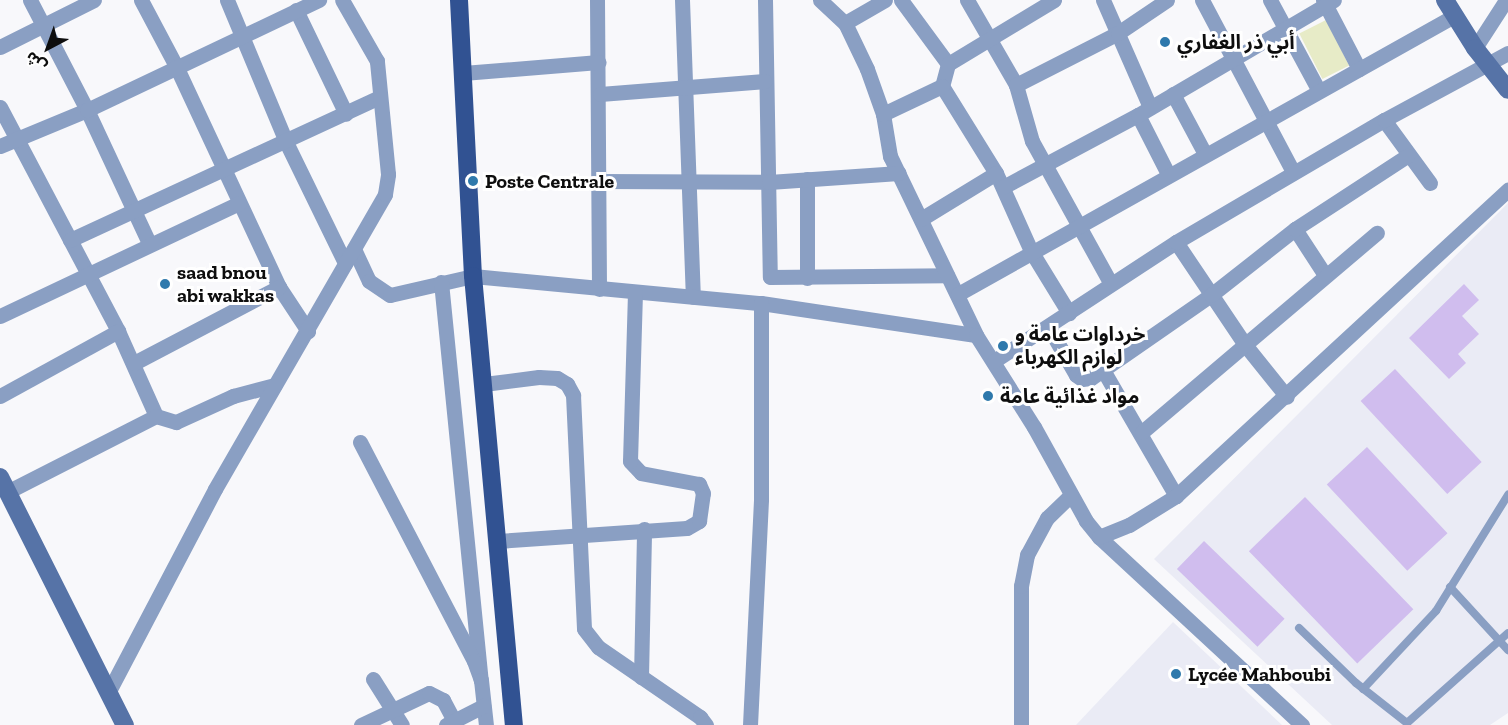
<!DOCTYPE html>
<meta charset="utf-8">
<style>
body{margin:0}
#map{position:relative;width:1508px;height:725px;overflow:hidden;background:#f8f8fb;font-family:"Zilla Slab","Noto Sans Arabic",serif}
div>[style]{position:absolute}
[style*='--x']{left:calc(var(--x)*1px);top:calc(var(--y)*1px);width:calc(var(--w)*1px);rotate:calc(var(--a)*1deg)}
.built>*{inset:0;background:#eaebf5}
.green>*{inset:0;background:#e7ebc7;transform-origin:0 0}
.building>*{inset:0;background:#d0bdee;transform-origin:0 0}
.lane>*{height:8px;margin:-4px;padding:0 4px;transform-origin:4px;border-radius:4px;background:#8a9fc3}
.street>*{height:15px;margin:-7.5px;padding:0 7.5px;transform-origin:7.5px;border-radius:7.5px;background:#8a9fc3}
.secondary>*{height:18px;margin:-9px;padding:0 9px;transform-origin:9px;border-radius:9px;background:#5673a7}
.primary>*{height:18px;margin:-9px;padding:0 9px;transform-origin:9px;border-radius:9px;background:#315292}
.dots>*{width:16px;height:16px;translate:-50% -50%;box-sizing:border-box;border:3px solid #fff;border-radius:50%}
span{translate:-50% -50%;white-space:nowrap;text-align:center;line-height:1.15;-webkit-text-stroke:6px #fff;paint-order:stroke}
.poi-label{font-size:20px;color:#0e0e0e;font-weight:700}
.left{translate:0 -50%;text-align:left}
.north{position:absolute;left:18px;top:18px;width:60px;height:60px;-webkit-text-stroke:4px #fff;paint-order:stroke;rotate:221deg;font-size:16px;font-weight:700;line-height:24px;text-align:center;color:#0e0e0e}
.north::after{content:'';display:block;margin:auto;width:21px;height:27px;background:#0e0e0e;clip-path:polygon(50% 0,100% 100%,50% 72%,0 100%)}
</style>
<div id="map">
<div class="built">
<div style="clip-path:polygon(1508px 203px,1508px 713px,1490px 725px,1332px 725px,1154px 559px)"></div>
<div style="clip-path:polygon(1173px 622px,1282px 725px,1076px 725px)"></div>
</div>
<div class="green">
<div style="left:1326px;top:20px;width:51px;height:30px;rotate:63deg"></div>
</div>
<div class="building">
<div style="clip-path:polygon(1464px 284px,1479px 300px,1462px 316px,1479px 334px,1458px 354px,1466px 363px,1449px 379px,1409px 338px)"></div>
<div style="left:1395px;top:369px;width:127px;height:47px;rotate:47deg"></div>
<div style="left:1367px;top:447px;width:118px;height:55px;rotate:47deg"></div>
<div style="left:1305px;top:497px;width:156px;height:78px;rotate:46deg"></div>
<div style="left:1204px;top:541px;width:112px;height:39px;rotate:44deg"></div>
</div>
<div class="lane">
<div style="--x:1450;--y:587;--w:86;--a:47.4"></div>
<div style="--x:1299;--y:628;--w:79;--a:44"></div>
<div style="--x:1356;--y:683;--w:65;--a:38.1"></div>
<div style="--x:1407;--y:723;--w:135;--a:-41.7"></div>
<div style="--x:1363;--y:689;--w:107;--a:-46.9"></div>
<div style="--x:1436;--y:611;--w:137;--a:-58.2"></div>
</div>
<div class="street">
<div style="--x:30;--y:0;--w:124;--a:62.6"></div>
<div style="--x:87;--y:110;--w:147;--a:65"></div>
<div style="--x:141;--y:0;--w:75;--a:62.1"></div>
<div style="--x:176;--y:66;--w:244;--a:65"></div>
<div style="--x:279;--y:287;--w:53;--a:56.6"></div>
<div style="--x:227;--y:0;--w:154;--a:67.4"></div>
<div style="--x:286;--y:142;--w:135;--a:64"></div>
<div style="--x:597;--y:0;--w:289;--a:89.6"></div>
<div style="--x:682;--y:0;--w:297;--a:87.9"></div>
<div style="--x:765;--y:0;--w:277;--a:89"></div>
<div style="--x:770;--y:277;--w:177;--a:-0.6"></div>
<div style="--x:820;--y:0;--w:34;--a:43"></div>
<div style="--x:845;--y:23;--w:51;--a:64.4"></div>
<div style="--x:867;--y:69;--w:48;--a:70.4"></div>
<div style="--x:883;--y:114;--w:43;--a:80.5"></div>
<div style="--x:890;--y:156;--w:199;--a:64.3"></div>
<div style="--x:901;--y:0;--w:79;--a:53.7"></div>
<div style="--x:967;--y:0;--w:98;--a:60"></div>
<div style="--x:1016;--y:85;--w:58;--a:74.1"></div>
<div style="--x:1032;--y:141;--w:163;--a:61.1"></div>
<div style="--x:1054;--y:0;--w:124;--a:148.9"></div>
<div style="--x:948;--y:64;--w:23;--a:105"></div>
<div style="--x:942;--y:86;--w:102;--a:58.2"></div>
<div style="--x:996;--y:173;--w:85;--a:65.8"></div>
<div style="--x:1031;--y:251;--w:73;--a:58.5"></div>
<div style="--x:1103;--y:0;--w:117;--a:66.3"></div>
<div style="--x:1202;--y:0;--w:195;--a:62.1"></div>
<div style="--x:1270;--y:0;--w:103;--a:61.7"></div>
<div style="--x:1323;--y:0;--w:78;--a:62.4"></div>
<div style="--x:296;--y:10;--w:115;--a:64.3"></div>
<div style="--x:845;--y:23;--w:46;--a:-29.9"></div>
<div style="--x:0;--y:47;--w:105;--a:-26.6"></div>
<div style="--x:1475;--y:48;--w:57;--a:-57.1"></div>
<div style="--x:463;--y:73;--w:136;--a:-4.6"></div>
<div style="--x:1016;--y:85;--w:114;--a:-27"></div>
<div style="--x:1118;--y:33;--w:59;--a:-34"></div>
<div style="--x:600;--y:94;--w:165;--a:-4.5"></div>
<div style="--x:1173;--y:94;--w:68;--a:61.9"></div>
<div style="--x:0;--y:107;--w:253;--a:62.2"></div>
<div style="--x:118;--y:331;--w:93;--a:65.9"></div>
<div style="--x:883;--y:114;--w:65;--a:-25.4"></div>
<div style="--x:1138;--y:115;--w:66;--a:63"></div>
<div style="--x:1384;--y:120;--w:78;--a:53.9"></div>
<div style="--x:0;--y:146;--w:94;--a:-22.5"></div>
<div style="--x:87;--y:110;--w:257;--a:-25.4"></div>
<div style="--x:807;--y:179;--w:99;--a:90"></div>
<div style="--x:599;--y:181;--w:170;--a:0.3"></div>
<div style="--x:769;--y:182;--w:130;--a:-4"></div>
<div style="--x:1003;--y:187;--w:153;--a:-28.1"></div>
<div style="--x:1138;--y:115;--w:227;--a:-30.4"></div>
<div style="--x:921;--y:219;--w:88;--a:-31.5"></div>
<div style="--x:1295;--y:229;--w:55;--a:56.9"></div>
<div style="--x:70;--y:240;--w:341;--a:-24.8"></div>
<div style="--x:1176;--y:242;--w:125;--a:56.1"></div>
<div style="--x:1246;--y:346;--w:65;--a:51.2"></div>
<div style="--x:354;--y:249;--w:35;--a:65"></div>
<div style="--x:369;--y:281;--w:25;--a:34"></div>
<div style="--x:390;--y:295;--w:85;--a:-12.9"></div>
<div style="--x:473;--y:276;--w:289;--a:5.4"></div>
<div style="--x:761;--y:303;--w:217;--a:8.5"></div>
<div style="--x:976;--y:335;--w:109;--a:57.8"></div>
<div style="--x:1034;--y:427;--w:107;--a:61"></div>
<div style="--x:1086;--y:521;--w:21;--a:51"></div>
<div style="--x:1099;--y:537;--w:277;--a:42.8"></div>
<div style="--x:441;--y:282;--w:400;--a:84.3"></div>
<div style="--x:958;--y:294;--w:569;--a:-29.27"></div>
<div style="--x:0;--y:316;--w:264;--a:-25.3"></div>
<div style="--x:1049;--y:328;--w:54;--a:60.1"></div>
<div style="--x:1076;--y:375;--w:7;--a:34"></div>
<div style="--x:1082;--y:379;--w:9;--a:-6"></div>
<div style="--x:1091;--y:378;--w:146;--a:-34.7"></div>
<div style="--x:1211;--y:295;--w:107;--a:-38.2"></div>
<div style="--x:1295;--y:229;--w:134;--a:-33.1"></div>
<div style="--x:994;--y:361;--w:217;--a:-33.2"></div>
<div style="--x:1176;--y:242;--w:241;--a:-30.4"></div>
<div style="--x:1384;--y:120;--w:141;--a:-28.4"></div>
<div style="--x:134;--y:363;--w:164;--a:-27.7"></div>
<div style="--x:1103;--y:370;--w:146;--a:59.9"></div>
<div style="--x:484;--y:384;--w:55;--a:-7.3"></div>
<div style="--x:539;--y:377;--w:18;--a:3"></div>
<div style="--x:557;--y:378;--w:12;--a:31"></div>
<div style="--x:567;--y:384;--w:13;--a:61"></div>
<div style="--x:573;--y:395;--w:234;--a:87.3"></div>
<div style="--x:584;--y:629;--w:23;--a:52"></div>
<div style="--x:598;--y:647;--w:124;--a:34.5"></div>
<div style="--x:700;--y:717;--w:10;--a:53"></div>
<div style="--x:0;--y:396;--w:135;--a:-28.8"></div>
<div style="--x:1142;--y:432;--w:308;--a:-40.3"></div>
<div style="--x:360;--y:442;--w:247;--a:62.5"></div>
<div style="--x:474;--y:661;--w:20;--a:70"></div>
<div style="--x:481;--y:680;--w:45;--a:83.7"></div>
<div style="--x:7;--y:492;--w:167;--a:-27"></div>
<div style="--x:156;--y:416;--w:21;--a:17"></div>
<div style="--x:176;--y:422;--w:63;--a:-24.5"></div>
<div style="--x:233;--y:396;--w:43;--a:-14.7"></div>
<div style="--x:1099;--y:537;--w:32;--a:-22"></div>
<div style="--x:1129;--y:525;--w:55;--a:-31.7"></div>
<div style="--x:1176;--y:496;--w:452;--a:-42.7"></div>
<div style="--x:497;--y:541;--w:190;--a:-3.9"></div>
<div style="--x:687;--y:528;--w:14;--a:-30"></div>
<div style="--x:699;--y:521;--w:28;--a:-82"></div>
<div style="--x:703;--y:493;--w:10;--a:-114"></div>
<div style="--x:699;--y:484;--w:59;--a:-169.3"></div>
<div style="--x:641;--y:473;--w:16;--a:-133"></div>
<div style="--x:630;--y:461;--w:169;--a:-88.3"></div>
<div style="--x:641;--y:677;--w:148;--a:-88.8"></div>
<div style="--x:373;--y:679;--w:54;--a:57.8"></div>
<div style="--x:109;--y:691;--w:228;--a:-62.3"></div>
<div style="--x:215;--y:489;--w:340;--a:-60"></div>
<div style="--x:385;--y:194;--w:20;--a:-81"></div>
<div style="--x:388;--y:174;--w:114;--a:-95.6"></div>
<div style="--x:377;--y:61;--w:70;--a:-119.8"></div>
<div style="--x:361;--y:725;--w:75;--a:-25.2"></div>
<div style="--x:429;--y:693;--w:16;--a:27"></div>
<div style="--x:443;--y:700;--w:24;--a:62"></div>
<div style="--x:446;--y:725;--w:42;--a:-27.2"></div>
<div style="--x:750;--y:725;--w:226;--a:-87.2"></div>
<div style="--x:761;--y:499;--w:196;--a:-90"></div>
<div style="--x:1021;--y:725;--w:139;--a:-90"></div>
<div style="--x:1021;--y:586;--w:32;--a:-79"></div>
<div style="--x:1027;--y:555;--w:42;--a:-61.6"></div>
<div style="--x:1047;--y:518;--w:33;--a:-44"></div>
</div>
<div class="secondary">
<div style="--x:1445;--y:0;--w:57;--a:58"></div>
<div style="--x:1475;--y:48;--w:53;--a:51.8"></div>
<div style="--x:0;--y:477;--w:278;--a:63.3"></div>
</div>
<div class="primary">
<div style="--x:459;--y:0;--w:276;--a:87.1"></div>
<div style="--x:473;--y:276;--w:451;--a:84.8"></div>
</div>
<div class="dots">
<div style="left:1165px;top:42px;background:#2f79ac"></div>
<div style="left:473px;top:181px;background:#2f79ac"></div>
<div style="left:165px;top:284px;background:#2f79ac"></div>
<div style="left:1003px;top:346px;background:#2f79ac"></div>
<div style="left:988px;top:396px;background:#2f79ac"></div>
<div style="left:1176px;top:674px;background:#2f79ac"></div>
</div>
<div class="poi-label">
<span class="left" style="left:1177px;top:42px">أبي ذر الغفاري</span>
<span class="left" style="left:485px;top:181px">Poste Centrale</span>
<span class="left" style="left:177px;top:284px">saad bnou<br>abi wakkas</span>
<span class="left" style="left:1015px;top:346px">خرداوات عامة و<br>لوازم الكهرباء</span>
<span class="left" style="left:1000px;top:396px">مواد غذائية عامة</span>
<span class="left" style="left:1188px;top:674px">Lycée Mahboubi</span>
</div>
<div class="north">ش</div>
</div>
